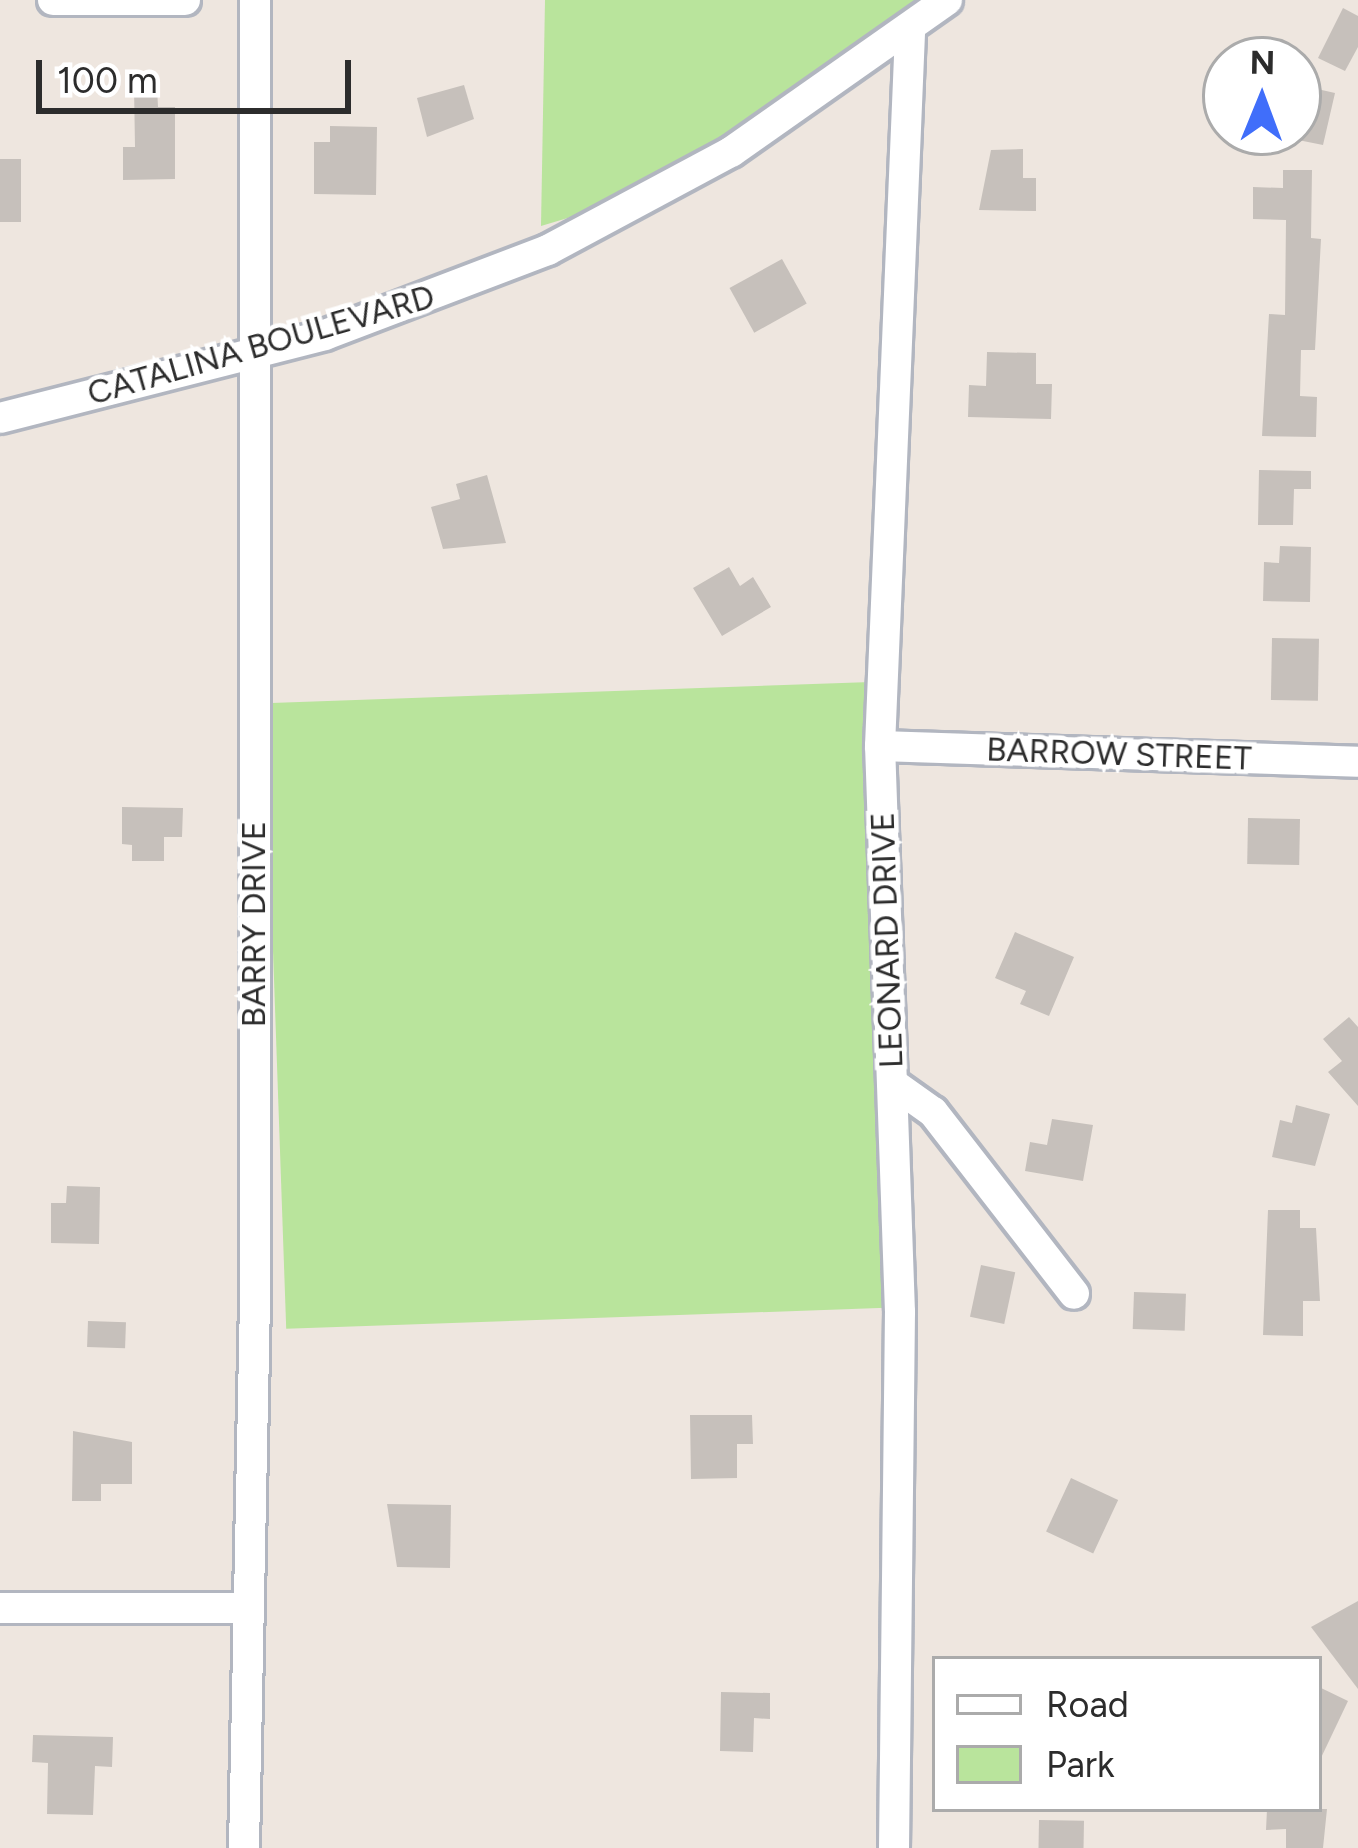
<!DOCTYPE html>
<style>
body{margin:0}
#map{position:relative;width:1358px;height:1848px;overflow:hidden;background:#eee6df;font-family:Figtree,sans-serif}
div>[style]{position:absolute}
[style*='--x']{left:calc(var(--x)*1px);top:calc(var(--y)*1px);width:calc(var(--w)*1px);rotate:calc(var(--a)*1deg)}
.green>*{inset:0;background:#b9e49c;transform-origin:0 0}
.building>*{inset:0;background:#c6c0bb;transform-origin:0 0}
.roads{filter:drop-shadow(3px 0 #b2b6c0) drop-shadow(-3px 0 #b2b6c0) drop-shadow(0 3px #b2b6c0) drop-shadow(0 -3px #b2b6c0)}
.minor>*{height:30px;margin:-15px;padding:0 15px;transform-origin:15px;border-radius:15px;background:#fff}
span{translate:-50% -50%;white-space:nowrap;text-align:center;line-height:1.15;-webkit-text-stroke:9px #fff;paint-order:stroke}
.street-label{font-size:33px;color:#2c2c2c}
.legend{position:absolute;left:932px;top:1656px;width:390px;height:156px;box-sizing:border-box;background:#fff;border:3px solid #ababab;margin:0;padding:15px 21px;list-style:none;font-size:36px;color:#2c2c2c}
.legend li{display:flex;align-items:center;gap:24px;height:60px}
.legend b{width:60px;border:3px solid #ababab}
.north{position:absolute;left:1202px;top:36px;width:120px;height:120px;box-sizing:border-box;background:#fff;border:3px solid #ababab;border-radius:50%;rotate:1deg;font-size:33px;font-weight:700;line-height:48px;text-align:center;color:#2c2c2c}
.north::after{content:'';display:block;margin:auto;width:42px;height:54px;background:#406efa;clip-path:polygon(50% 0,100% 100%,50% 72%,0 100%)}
.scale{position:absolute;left:36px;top:60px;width:315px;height:54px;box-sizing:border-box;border:6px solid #2c2c2c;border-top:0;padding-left:15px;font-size:36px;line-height:42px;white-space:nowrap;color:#2c2c2c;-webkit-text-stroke:9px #fff;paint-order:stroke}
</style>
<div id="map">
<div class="green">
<div style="clip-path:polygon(545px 0,929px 0,726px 141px,601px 208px,541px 226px)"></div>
<div style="left:871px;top:682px;width:626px;height:607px;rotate:88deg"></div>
</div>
<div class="building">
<div style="clip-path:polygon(1343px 8px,1358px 16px,1358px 47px,1345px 71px,1318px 58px)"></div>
<div style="clip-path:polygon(464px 85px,474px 119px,427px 137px,417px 98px)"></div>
<div style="clip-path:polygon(1304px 86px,1335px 93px,1323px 145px,1298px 140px)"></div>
<div style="clip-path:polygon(134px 87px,157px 87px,158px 107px,175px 107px,175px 179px,123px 180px,123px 147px,135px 147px)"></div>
<div style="clip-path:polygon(330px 126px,377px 127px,376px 195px,314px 194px,314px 142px,330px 142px)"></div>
<div style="clip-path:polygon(1023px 149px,1023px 178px,1036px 178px,1036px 211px,979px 210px,991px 150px)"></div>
<div style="left:0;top:159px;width:21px;height:63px"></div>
<div style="clip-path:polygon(1283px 170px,1312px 170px,1311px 238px,1321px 239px,1315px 350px,1301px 350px,1300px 396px,1317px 397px,1316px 437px,1262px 436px,1269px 314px,1285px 315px,1286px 220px,1253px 219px,1253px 187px,1283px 188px)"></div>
<div style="left:782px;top:259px;width:51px;height:60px;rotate:61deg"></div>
<div style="clip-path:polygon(987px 352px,1036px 353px,1036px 384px,1052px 384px,1051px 419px,968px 417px,969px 385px,986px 386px)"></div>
<div style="clip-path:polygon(1259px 470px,1311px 471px,1311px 489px,1294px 489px,1293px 525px,1258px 525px)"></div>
<div style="clip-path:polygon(487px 475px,506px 543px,443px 549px,431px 507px,460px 499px,456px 484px)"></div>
<div style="clip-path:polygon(1280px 546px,1311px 547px,1310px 602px,1263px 601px,1264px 562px,1279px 563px)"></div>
<div style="clip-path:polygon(729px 567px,740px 586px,753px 577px,771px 607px,722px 636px,693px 588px)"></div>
<div style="left:1272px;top:638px;width:47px;height:62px;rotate:1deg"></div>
<div style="clip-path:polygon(122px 807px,183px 808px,182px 837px,164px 837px,164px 861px,132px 861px,132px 845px,122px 844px)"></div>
<div style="left:1248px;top:818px;width:52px;height:46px;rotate:1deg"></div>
<div style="clip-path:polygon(1015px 932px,1074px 957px,1049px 1016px,1020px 1004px,1026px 991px,995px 978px)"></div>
<div style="clip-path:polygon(1349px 1017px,1358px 1027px,1358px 1106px,1328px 1072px,1342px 1061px,1323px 1039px)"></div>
<div style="clip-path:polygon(1296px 1105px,1330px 1114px,1315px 1166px,1272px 1157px,1280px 1120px,1292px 1123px)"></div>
<div style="clip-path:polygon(1052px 1119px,1093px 1125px,1083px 1181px,1025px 1171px,1030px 1142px,1047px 1145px)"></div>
<div style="clip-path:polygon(67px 1186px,100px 1187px,99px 1244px,51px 1243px,51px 1203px,66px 1203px)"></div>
<div style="clip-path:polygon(1268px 1210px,1300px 1210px,1300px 1228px,1316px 1228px,1320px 1301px,1303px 1301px,1303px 1336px,1263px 1335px)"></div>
<div style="left:981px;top:1265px;width:35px;height:53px;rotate:12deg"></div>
<div style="left:1134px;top:1292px;width:52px;height:37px;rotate:2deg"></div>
<div style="left:88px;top:1321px;width:38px;height:26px;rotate:2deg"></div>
<div style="clip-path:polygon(690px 1415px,752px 1415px,753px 1444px,737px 1444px,737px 1478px,691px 1479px)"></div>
<div style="clip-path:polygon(73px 1431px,132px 1442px,132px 1484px,101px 1484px,101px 1501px,72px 1501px)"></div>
<div style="left:1071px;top:1478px;width:52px;height:59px;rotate:25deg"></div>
<div style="clip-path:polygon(387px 1504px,451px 1505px,450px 1568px,397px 1567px)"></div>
<div style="clip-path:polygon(1358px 1601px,1358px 1689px,1311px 1627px)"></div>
<div style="clip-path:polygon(1319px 1687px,1348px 1701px,1319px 1762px)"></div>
<div style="clip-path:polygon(721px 1692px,770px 1693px,770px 1719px,754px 1718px,753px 1752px,720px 1751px)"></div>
<div style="clip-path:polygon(33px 1735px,113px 1737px,112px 1767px,95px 1766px,93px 1815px,47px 1814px,48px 1763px,32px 1762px)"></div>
<div style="clip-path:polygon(1267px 1809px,1327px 1809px,1323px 1848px,1286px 1848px,1286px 1829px,1266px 1830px)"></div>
<div style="left:1039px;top:1820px;width:45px;height:28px;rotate:1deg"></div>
</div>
<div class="roads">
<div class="minor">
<div style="--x:53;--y:0;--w:132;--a:0"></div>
<div style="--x:0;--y:418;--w:335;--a:-14.3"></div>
<div style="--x:325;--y:335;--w:239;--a:-20.9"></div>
<div style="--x:548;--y:250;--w:208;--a:-28.2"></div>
<div style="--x:731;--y:152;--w:264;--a:-35.1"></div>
<div style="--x:880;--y:746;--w:478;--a:1.9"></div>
<div style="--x:892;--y:1083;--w:50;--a:35.3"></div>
<div style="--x:933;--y:1112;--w:230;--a:52.2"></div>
<div style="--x:0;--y:1608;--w:244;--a:0"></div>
<div style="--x:244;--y:1848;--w:549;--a:-88.85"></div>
<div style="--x:255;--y:1299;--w:1299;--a:-90"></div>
<div style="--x:894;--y:1848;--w:536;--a:-89.36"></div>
<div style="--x:900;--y:1312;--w:566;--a:-92.02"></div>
<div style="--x:880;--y:746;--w:715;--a:-87.59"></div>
</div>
</div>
<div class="street-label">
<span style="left:261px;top:345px;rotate:-16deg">CATALINA BOULEVARD</span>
<span style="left:1119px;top:754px;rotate:2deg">BARROW STREET</span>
<span style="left:254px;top:924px;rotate:-90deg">BARRY DRIVE</span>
<span style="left:887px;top:940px;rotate:-92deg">LEONARD DRIVE</span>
</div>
<ul class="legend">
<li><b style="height:15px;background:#fff"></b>Road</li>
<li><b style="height:33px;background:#b9e49c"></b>Park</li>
</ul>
<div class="north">N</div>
<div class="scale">100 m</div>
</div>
